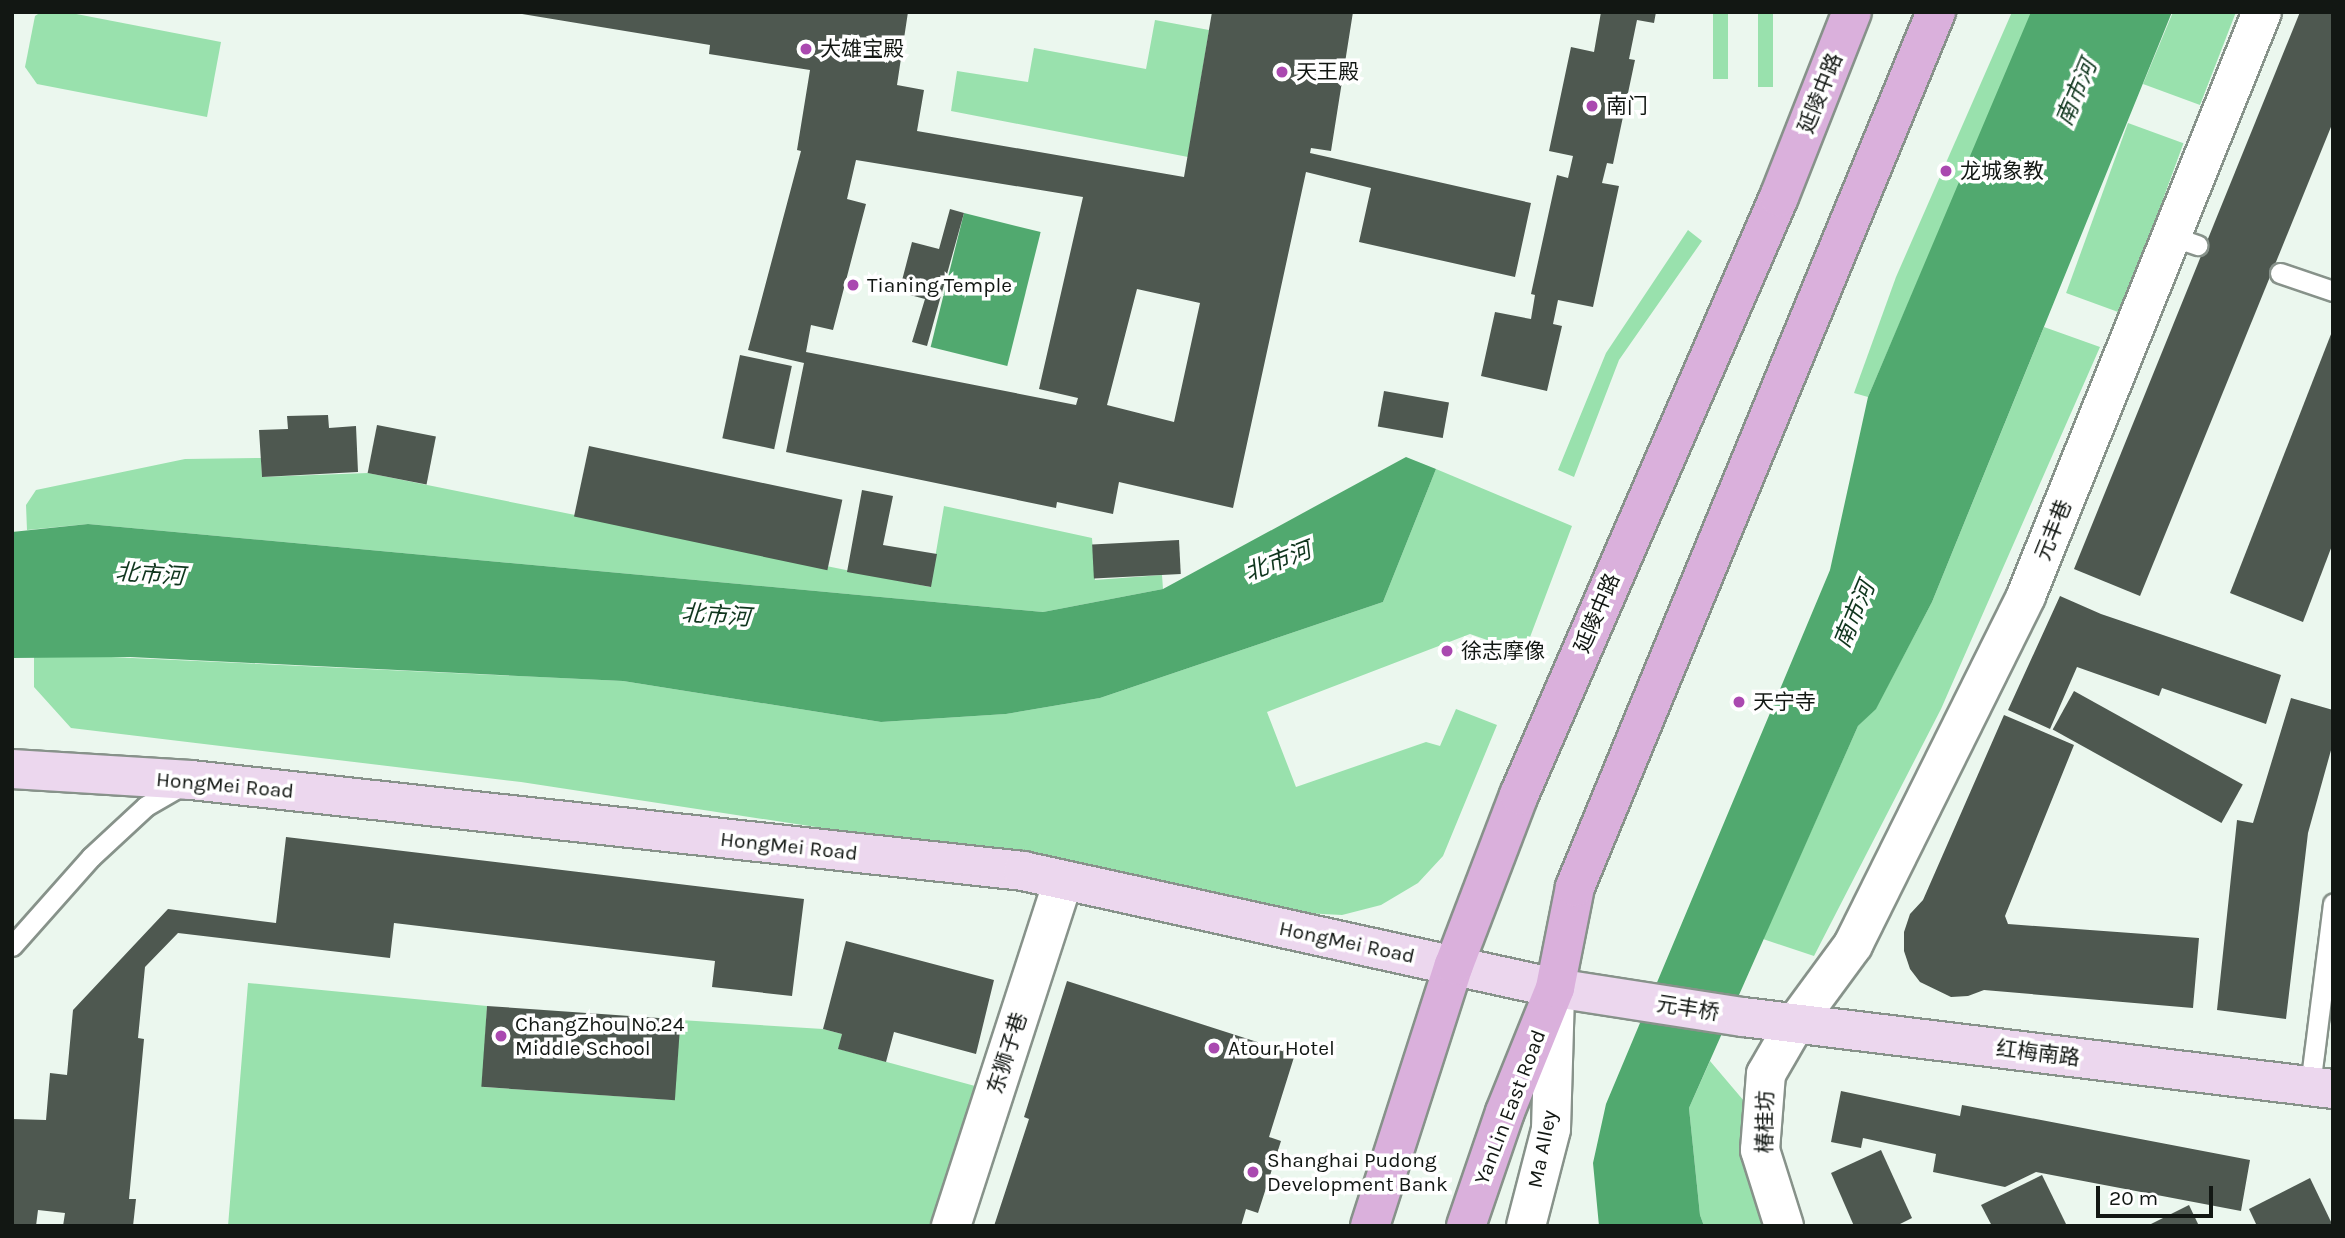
<!DOCTYPE html>
<meta charset="utf-8">
<style>
body{margin:0}
#map{position:relative;width:2345px;height:1238px;overflow:hidden;background:#ebf7ee;font-family:Karla,"Noto Sans SC",sans-serif}
div>[style]{position:absolute}
[style*='--x']{left:calc(var(--x)*1px);top:calc(var(--y)*1px);width:calc(var(--w)*1px);rotate:calc(var(--a)*1deg)}
.green>*{inset:0;background:#99e1ad;transform-origin:0 0}
.water>*{inset:0;background:#51a96f;transform-origin:0 0}
.building>*{inset:0;background:#4e5850;transform-origin:0 0}
.roads{filter:drop-shadow(2px 0 #87928a) drop-shadow(-2px 0 #87928a) drop-shadow(0 2px #87928a) drop-shadow(0 -2px #87928a)}
.lane>*{height:19px;margin:-9.5px;padding:0 9.5px;transform-origin:9.5px;border-radius:9.5px;background:#fff}
.street>*{height:38px;margin:-19px;padding:0 19px;transform-origin:19px;border-radius:19px;background:#fff}
.secondary>*{height:38px;margin:-19px;padding:0 19px;transform-origin:19px;border-radius:19px;background:#ecd7ee}
.primary>*{height:38px;margin:-19px;padding:0 19px;transform-origin:19px;border-radius:19px;background:#dab0dc}
.dots>*{width:19px;height:19px;translate:-50% -50%;box-sizing:border-box;border:4px solid #fff;border-radius:50%}
span{translate:-50% -50%;white-space:nowrap;text-align:center;line-height:1.15;-webkit-text-stroke:7px #fff;paint-order:stroke}
.poi-label{font-size:21px;color:#121713}
.left{translate:0 -50%;text-align:left}
.street-label{font-size:21px;color:#121713}
.water-label{font-size:23px;color:#0f351d;font-style:italic}
.frame{position:absolute;inset:0;border:14px solid #121713;pointer-events:none}
.scale{position:absolute;left:2096px;top:1186px;width:117px;height:32px;box-sizing:border-box;border:4px solid #121713;border-top:0;padding-left:9px;font-size:21px;line-height:24px;white-space:nowrap;color:#121713;-webkit-text-stroke:5px #fff;paint-order:stroke}
</style>
<div id="map">
<div class="green">
<div style="clip-path:polygon(41px 12px,66px 12px,221px 42px,207px 117px,37px 84px,25px 67px,35px 16px)"></div>
<div style="left:1713px;top:12px;width:15px;height:67px"></div>
<div style="left:1758px;top:12px;width:15px;height:75px"></div>
<div style="clip-path:polygon(2012px 12px,2033px 12px,1868px 397px,1854px 393px,1896px 277px)"></div>
<div style="clip-path:polygon(2173px 12px,2236px 12px,2200px 105px,2143px 84px)"></div>
<div style="clip-path:polygon(1155px 20px,1209px 30px,1188px 157px,951px 111px,957px 71px,1028px 82px,1034px 48px,1146px 69px)"></div>
<div style="left:2128px;top:123px;width:59px;height:181px;rotate:20deg"></div>
<div style="clip-path:polygon(1688px 230px,1702px 241px,1619px 360px,1574px 477px,1558px 470px,1606px 353px)"></div>
<div style="clip-path:polygon(2044px 327px,2100px 347px,1941px 709px,1814px 956px,1763px 939px,1858px 726px,1876px 708px,1932px 602px)"></div>
<div style="clip-path:polygon(261px 458px,262px 477px,368px 473px,930px 587px,944px 506px,1092px 538px,1095px 580px,1162px 575px,1163px 589px,1043px 612px,88px 524px,27px 530px,26px 505px,36px 490px,185px 459px)"></div>
<div style="clip-path:polygon(1436px 469px,1572px 526px,1524px 653px,1470px 634px,1267px 712px,1296px 787px,1426px 742px,1440px 746px,1456px 709px,1497px 725px,1443px 856px,1418px 883px,1381px 905px,1342px 915px,1304px 913px,1064px 865px,521px 782px,71px 728px,34px 687px,34px 657px,68px 655px,623px 681px,881px 722px,1006px 714px,1100px 698px,1383px 602px)"></div>
<div style="clip-path:polygon(248px 983px,487px 1006px,483px 1087px,673px 1100px,680px 1020px,823px 1029px,842px 1034px,839px 1049px,975px 1086px,931px 1226px,228px 1226px)"></div>
<div style="clip-path:polygon(1710px 1061px,1744px 1101px,1744px 1145px,1768px 1226px,1704px 1226px,1700px 1215px,1689px 1108px)"></div>
</div>
<div class="water">
<div style="clip-path:polygon(2031px 12px,2172px 12px,1932px 602px,1876px 709px,1858px 726px,1689px 1108px,1700px 1215px,1704px 1226px,1599px 1226px,1593px 1163px,1606px 1104px,1830px 570px,1868px 397px)"></div>
<div style="left:964px;top:213px;width:79px;height:138px;rotate:14deg"></div>
<div style="clip-path:polygon(1406px 457px,1436px 469px,1383px 602px,1100px 698px,1006px 714px,881px 722px,623px 681px,130px 657px,12px 658px,12px 532px,88px 524px,1043px 612px,1163px 589px)"></div>
</div>
<div class="building">
<div style="clip-path:polygon(evenodd,510px 12px,908px 12px,897px 85px,924px 90px,917px 131px,1184px 177px,1212px 12px,1353px 12px,1331px 151px,1311px 148px,1310px 153px,1531px 203px,1515px 277px,1359px 242px,1371px 188px,1306px 172px,1233px 508px,1119px 482px,1113px 514px,1057px 502px,1056px 508px,786px 452px,804px 363px,748px 350px,801px 151px,797px 150px,810px 70px,709px 54px,710px 45px,510px 12px,856px 160px,1083px 197px,1039px 389px,1078px 398px,1076px 405px,806px 352px,811px 325px,833px 330px,866px 204px,847px 199px,856px 160px,510px 12px,1137px 289px,1200px 303px,1174px 422px,1107px 405px,1137px 289px)"></div>
<div style="clip-path:polygon(1601px 12px,1656px 12px,1654px 23px,1637px 20px,1629px 59px,1635px 60px,1613px 164px,1607px 163px,1602px 183px,1619px 186px,1593px 307px,1558px 300px,1553px 324px,1562px 326px,1547px 391px,1481px 376px,1495px 312px,1531px 319px,1535px 295px,1531px 294px,1557px 175px,1568px 178px,1573px 156px,1549px 151px,1571px 47px,1594px 52px)"></div>
<div style="clip-path:polygon(2300px 12px,2333px 12px,2333px 122px,2140px 596px,2074px 569px)"></div>
<div style="clip-path:polygon(950px 209px,964px 213px,927px 346px,912px 342px,925px 299px,899px 292px,912px 242px,939px 249px)"></div>
<div style="clip-path:polygon(2333px 329px,2333px 543px,2303px 622px,2230px 593px)"></div>
<div style="left:740px;top:355px;width:53px;height:85px;rotate:12deg"></div>
<div style="left:1384px;top:391px;width:66px;height:36px;rotate:10deg"></div>
<div style="clip-path:polygon(328px 415px,329px 428px,356px 426px,358px 472px,262px 477px,259px 430px,288px 429px,287px 416px)"></div>
<div style="left:377px;top:425px;width:60px;height:49px;rotate:11deg"></div>
<div style="left:589px;top:446px;width:259px;height:72px;rotate:12deg"></div>
<div style="clip-path:polygon(862px 490px,893px 496px,883px 545px,937px 554px,931px 587px,847px 572px)"></div>
<div style="left:1179px;top:540px;width:34px;height:87px;rotate:87deg"></div>
<div style="clip-path:polygon(2060px 596px,2101px 614px,2281px 675px,2266px 724px,2162px 688px,2159px 696px,2077px 667px,2050px 729px,2008px 710px)"></div>
<div style="left:2074px;top:691px;width:193px;height:44px;rotate:29deg"></div>
<div style="clip-path:polygon(2291px 698px,2333px 710px,2333px 743px,2308px 833px,2286px 1019px,2217px 1010px,2237px 820px,2253px 823px)"></div>
<div style="clip-path:polygon(2004px 715px,2074px 745px,2005px 916px,2008px 924px,2199px 938px,2193px 1008px,1984px 990px,1968px 996px,1951px 997px,1920px 982px,1910px 969px,1904px 951px,1904px 932px,1910px 914px,1923px 900px)"></div>
<div style="clip-path:polygon(286px 837px,804px 899px,792px 996px,712px 987px,715px 961px,394px 923px,390px 958px,178px 933px,145px 967px,138px 1038px,144px 1039px,129px 1199px,136px 1199px,133px 1226px,63px 1226px,65px 1213px,38px 1210px,36px 1226px,12px 1226px,12px 1119px,46px 1120px,50px 1073px,67px 1075px,73px 1010px,168px 909px,276px 923px)"></div>
<div style="clip-path:polygon(846px 941px,994px 980px,976px 1054px,894px 1032px,886px 1062px,838px 1049px,842px 1034px,823px 1029px)"></div>
<div style="clip-path:polygon(1067px 981px,1295px 1054px,1269px 1137px,1281px 1141px,1258px 1213px,1246px 1209px,1241px 1226px,994px 1226px,1029px 1119px,1024px 1117px)"></div>
<div style="left:487px;top:1006px;width:194px;height:81px;rotate:4deg"></div>
<div style="clip-path:polygon(1841px 1091px,1960px 1116px,1962px 1105px,2250px 1160px,2241px 1211px,2036px 1172px,2005px 1187px,1933px 1172px,1936px 1154px,1863px 1138px,1861px 1148px,1831px 1142px)"></div>
<div style="clip-path:polygon(1881px 1150px,1912px 1218px,1896px 1226px,1854px 1226px,1831px 1173px)"></div>
<div style="clip-path:polygon(2042px 1175px,2067px 1226px,1992px 1226px,1981px 1205px)"></div>
<div style="clip-path:polygon(2310px 1178px,2333px 1226px,2257px 1226px,2249px 1209px)"></div>
<div style="clip-path:polygon(2189px 1205px,2199px 1226px,2147px 1226px)"></div>
</div>
<div class="roads">
<div class="lane">
<div style="--x:2171;--y:236;--w:28;--a:19"></div>
<div style="--x:2280;--y:273;--w:56;--a:18.8"></div>
<div style="--x:12;--y:946;--w:119;--a:-48.4"></div>
<div style="--x:91;--y:857;--w:75;--a:-42.8"></div>
<div style="--x:146;--y:806;--w:39;--a:-30"></div>
<div style="--x:2310;--y:1086;--w:184;--a:-82.8"></div>
</div>
<div class="street">
<div style="--x:951;--y:1226;--w:363;--a:-72"></div>
<div style="--x:1526;--y:1226;--w:100;--a:-75.5"></div>
<div style="--x:1551;--y:1129;--w:136;--a:-88.3"></div>
<div style="--x:1784;--y:1226;--w:80;--a:-107.5"></div>
<div style="--x:1760;--y:1150;--w:76;--a:-85.5"></div>
<div style="--x:1766;--y:1074;--w:58;--a:-59.9"></div>
<div style="--x:1795;--y:1024;--w:98;--a:-53.7"></div>
<div style="--x:1853;--y:945;--w:390;--a:-63.6"></div>
<div style="--x:2026;--y:596;--w:630;--a:-68"></div>
</div>
<div class="secondary">
<div style="--x:12;--y:769;--w:179;--a:3.5"></div>
<div style="--x:191;--y:780;--w:837;--a:6.24"></div>
<div style="--x:1023;--y:871;--w:545;--a:12.4"></div>
<div style="--x:1555;--y:988;--w:190;--a:8.8"></div>
<div style="--x:1743;--y:1017;--w:594;--a:6.96"></div>
</div>
<div class="primary">
<div style="--x:1370;--y:1226;--w:274;--a:-72.2"></div>
<div style="--x:1454;--y:965;--w:182;--a:-69.1"></div>
<div style="--x:1519;--y:795;--w:652;--a:-66.5"></div>
<div style="--x:1779;--y:197;--w:199;--a:-68.5"></div>
<div style="--x:1466;--y:1226;--w:120;--a:-71.1"></div>
<div style="--x:1505;--y:1112;--w:134;--a:-68"></div>
<div style="--x:1555;--y:988;--w:103;--a:-78.8"></div>
<div style="--x:1575;--y:887;--w:947;--a:-67.58"></div>
</div>
</div>
<div class="dots">
<div style="left:806px;top:49px;background:#aa49b0"></div>
<div style="left:1282px;top:72px;background:#aa49b0"></div>
<div style="left:1592px;top:106px;background:#aa49b0"></div>
<div style="left:1946px;top:171px;background:#aa49b0"></div>
<div style="left:853px;top:285px;background:#aa49b0"></div>
<div style="left:1447px;top:651px;background:#aa49b0"></div>
<div style="left:1739px;top:702px;background:#aa49b0"></div>
<div style="left:501px;top:1036px;background:#aa49b0"></div>
<div style="left:1214px;top:1048px;background:#aa49b0"></div>
<div style="left:1253px;top:1172px;background:#aa49b0"></div>
</div>
<div class="poi-label">
<span class="left" style="left:820px;top:49px">大雄宝殿</span>
<span class="left" style="left:1296px;top:72px">天王殿</span>
<span class="left" style="left:1606px;top:106px">南门</span>
<span class="left" style="left:1960px;top:171px">龙城象教</span>
<span class="left" style="left:867px;top:285px">Tianing Temple</span>
<span class="left" style="left:1461px;top:651px">徐志摩像</span>
<span class="left" style="left:1753px;top:702px">天宁寺</span>
<span class="left" style="left:515px;top:1036px">ChangZhou No.24<br>Middle School</span>
<span class="left" style="left:1228px;top:1048px">Atour Hotel</span>
<span class="left" style="left:1267px;top:1172px">Shanghai Pudong<br>Development Bank</span>
</div>
<div class="street-label">
<span style="left:1820px;top:93px;rotate:-68deg">延陵中路</span>
<span style="left:2053px;top:530px;rotate:-68deg">元丰巷</span>
<span style="left:1597px;top:613px;rotate:-67deg">延陵中路</span>
<span style="left:225px;top:785px;rotate:5deg">HongMei Road</span>
<span style="left:789px;top:846px;rotate:6deg">HongMei Road</span>
<span style="left:1347px;top:942px;rotate:12deg">HongMei Road</span>
<span style="left:1688px;top:1008px;rotate:9deg">元丰桥</span>
<span style="left:1007px;top:1053px;rotate:-72deg">东狮子巷</span>
<span style="left:2038px;top:1053px;rotate:7deg">红梅南路</span>
<span style="left:1510px;top:1107px;rotate:-69deg">YanLin East Road</span>
<span style="left:1765px;top:1122px;rotate:-89deg">椿桂坊</span>
<span style="left:1542px;top:1149px;rotate:-79deg">Ma Alley</span>
</div>
<div class="water-label">
<span style="left:2077px;top:93px;rotate:-67deg">南市河</span>
<span style="left:1278px;top:562px;rotate:-21deg">北市河</span>
<span style="left:150px;top:575px;rotate:4deg">北市河</span>
<span style="left:1855px;top:615px;rotate:-67deg">南市河</span>
<span style="left:716px;top:616px;rotate:4deg">北市河</span>
</div>
<div class="frame"></div>
<div class="scale">20 m</div>
</div>
